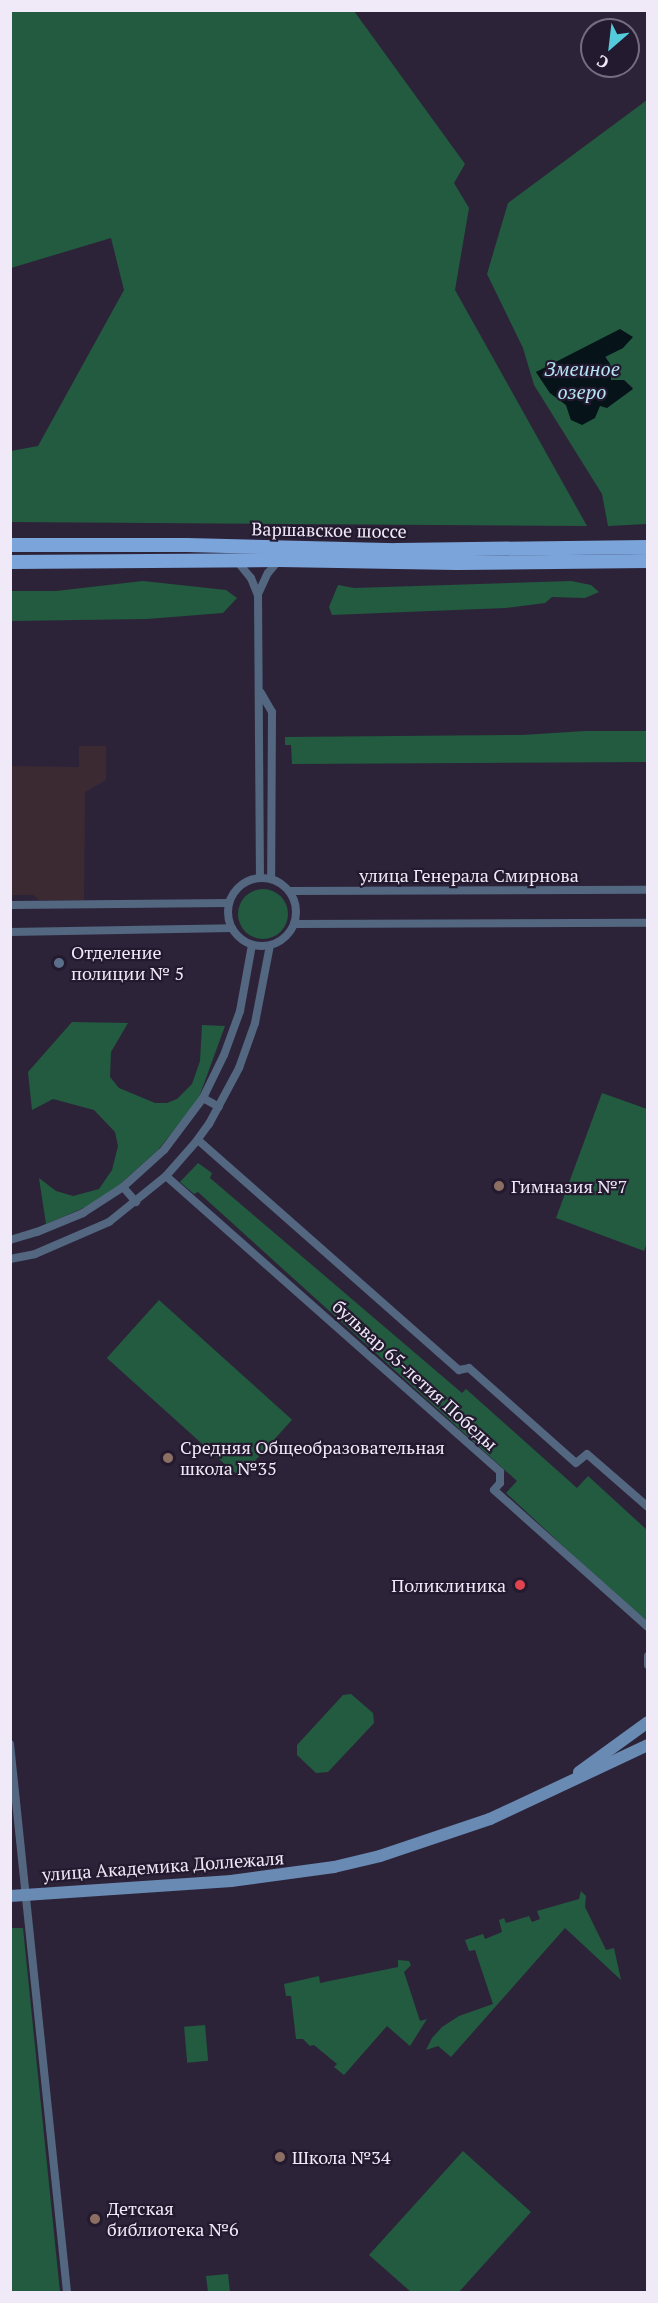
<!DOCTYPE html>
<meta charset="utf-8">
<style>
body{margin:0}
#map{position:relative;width:658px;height:2303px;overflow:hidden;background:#2d2339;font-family:"PT Serif",serif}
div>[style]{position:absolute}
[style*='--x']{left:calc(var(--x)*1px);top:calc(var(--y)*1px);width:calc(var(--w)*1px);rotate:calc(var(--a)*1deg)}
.commercial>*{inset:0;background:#3c2a33}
.green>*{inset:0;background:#225b3f;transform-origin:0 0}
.round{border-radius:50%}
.water>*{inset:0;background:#061318}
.street>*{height:8px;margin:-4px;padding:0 4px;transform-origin:4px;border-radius:4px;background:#536781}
.street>.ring{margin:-4px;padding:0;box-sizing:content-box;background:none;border:8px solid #536781;border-radius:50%}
.secondary>*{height:12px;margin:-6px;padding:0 6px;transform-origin:6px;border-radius:6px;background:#698ab3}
.primary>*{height:14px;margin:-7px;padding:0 7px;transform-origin:7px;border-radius:7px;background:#7ba5da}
.dots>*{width:16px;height:16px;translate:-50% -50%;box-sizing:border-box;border:3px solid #231a2f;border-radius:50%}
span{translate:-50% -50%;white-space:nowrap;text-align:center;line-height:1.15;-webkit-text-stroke:4.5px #231a2f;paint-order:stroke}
.street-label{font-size:18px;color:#f0eaf8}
.poi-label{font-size:18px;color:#f0eaf8}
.left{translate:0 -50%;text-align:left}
.right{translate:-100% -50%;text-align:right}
.water-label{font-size:20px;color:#b5e5f6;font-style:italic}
.frame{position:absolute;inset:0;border:12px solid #f0eaf8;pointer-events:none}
.north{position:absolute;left:580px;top:18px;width:60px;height:60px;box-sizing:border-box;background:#231a2f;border:2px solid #756d7f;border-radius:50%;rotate:208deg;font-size:16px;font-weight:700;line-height:24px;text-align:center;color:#f0eaf8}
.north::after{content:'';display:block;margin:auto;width:21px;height:27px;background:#53cbdb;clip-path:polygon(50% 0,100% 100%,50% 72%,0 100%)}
</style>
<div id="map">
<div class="commercial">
<div style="clip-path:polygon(79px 746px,106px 746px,106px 780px,85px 792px,84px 900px,39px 900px,33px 895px,11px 895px,11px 766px,79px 767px)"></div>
</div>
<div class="green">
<div style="clip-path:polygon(11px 10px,354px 11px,465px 164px,454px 183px,469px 208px,455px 290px,587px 526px,11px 522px,11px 451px,38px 446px,124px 290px,111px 238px,11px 268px)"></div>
<div style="clip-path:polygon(evenodd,647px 100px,647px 524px,608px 526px,602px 494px,534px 385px,523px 348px,487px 274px,508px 203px,647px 100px,623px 348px,605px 356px,610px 364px,611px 380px,624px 380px,633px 388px,571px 420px,566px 405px,550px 393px,536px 372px,623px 348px)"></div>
<div style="clip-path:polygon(143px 581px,226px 590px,237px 598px,223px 613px,147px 619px,11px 621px,11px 591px,56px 591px)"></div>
<div style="clip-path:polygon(571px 581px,591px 585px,599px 592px,585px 598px,552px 597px,545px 603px,505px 608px,332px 615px,329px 607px,338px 585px,354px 588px)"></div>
<div style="clip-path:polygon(585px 731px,647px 731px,647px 762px,292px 764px,291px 745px,285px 745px,285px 737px,522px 735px)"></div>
<div class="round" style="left:238px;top:889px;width:50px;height:50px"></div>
<div style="clip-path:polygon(72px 1022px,128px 1023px,111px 1052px,110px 1077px,119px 1088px,155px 1103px,167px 1103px,177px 1099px,192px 1084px,200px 1061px,202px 1025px,225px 1026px,198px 1100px,158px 1150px,118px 1186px,88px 1206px,46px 1224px,39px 1178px,56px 1191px,73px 1196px,99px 1189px,112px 1170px,118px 1146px,115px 1132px,94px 1110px,53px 1099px,32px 1110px,28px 1072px)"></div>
<div style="clip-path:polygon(602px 1093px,647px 1109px,648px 1240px,644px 1251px,556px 1218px)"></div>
<div style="clip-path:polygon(198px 1163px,212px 1173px,210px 1178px,462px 1393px,466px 1389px,577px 1488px,588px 1476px,647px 1530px,647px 1624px,506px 1493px,517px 1481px,198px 1192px,194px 1194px,180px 1182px)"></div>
<div style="left:159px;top:1300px;width:179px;height:78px;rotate:42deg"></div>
<div style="clip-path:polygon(351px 1694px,373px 1713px,374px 1723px,328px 1772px,316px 1773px,297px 1755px,297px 1745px,343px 1695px)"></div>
<div style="clip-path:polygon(581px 1891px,586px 1896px,585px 1907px,606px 1950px,614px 1948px,621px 1980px,565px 1928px,451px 2057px,438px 2046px,426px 2050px,432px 2038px,442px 2027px,459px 2016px,493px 2004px,475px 1950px,469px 1951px,465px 1940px,483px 1934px,485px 1939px,502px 1932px,499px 1920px,504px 1918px,506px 1923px,529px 1916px,532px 1922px,540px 1919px,537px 1911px,579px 1899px)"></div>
<div style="clip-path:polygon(11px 1928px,23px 1928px,60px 2292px,11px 2292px)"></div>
<div style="clip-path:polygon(398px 1960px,409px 1961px,411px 1965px,404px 1972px,420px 2021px,427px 2019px,410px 2046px,387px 2026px,344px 2075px,334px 2067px,337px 2064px,314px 2045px,310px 2046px,303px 2039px,296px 2039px,291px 1996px,286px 1996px,284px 1984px,319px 1976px,320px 1983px,398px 1967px)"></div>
<div style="left:205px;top:2025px;width:36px;height:21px;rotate:85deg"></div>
<div style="clip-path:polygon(463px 2151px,531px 2212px,459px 2292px,411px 2292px,369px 2255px)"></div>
<div style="clip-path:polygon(228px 2274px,230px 2292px,208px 2292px,206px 2276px)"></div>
</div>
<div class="water">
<div style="clip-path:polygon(620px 329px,633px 337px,623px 348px,605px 357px,610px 364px,611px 380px,624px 380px,633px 389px,607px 408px,600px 406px,595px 418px,582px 425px,571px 420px,566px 405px,550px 393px,536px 372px)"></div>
</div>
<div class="street">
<div style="--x:237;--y:561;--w:22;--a:51"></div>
<div style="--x:251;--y:578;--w:18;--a:68"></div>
<div style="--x:258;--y:595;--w:282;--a:89.6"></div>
<div style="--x:258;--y:594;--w:23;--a:-65"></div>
<div style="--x:268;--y:573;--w:17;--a:-50"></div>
<div style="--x:261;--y:693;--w:22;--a:60"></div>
<div style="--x:272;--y:712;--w:167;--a:90.3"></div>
<div class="ring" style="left:228px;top:878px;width:60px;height:60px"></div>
<div style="--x:290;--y:891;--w:358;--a:-0.2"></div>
<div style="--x:10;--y:905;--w:219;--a:-0.5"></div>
<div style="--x:294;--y:924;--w:354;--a:-0.2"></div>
<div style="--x:10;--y:932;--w:222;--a:-1"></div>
<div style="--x:203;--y:1098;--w:18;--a:29"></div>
<div style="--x:198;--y:1140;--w:348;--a:41.4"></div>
<div style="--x:459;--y:1370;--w:10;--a:-11"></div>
<div style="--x:469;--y:1368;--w:143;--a:41.6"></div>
<div style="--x:576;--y:1463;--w:14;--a:-39"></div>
<div style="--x:587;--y:1454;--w:81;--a:41"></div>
<div style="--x:166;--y:1176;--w:446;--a:41.5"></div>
<div style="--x:500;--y:1472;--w:11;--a:90"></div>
<div style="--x:500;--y:1483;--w:9;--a:131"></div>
<div style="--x:494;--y:1490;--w:206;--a:41.7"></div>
<div style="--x:123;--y:1187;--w:20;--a:49"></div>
<div style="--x:10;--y:1240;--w:28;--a:-17"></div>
<div style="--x:37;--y:1232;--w:50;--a:-22.4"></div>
<div style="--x:83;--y:1213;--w:48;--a:-33"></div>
<div style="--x:123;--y:1187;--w:55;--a:-42.1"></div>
<div style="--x:164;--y:1150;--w:65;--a:-53.1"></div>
<div style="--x:203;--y:1098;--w:48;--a:-64"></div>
<div style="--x:224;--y:1055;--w:47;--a:-70"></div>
<div style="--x:240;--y:1011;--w:67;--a:-79.7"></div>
<div style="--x:10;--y:1259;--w:25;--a:-11"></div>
<div style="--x:35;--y:1254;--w:81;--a:-23.4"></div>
<div style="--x:109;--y:1222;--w:73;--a:-38.9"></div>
<div style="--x:166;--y:1176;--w:44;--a:-48.7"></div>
<div style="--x:195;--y:1143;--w:24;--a:-54"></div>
<div style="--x:209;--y:1124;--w:64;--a:-61.8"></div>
<div style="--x:239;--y:1068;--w:48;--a:-70.4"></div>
<div style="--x:255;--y:1023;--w:79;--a:-79.1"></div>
<div style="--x:648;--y:1656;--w:9;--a:90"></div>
<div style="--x:10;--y:1744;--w:551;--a:84.06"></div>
</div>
<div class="secondary">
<div style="--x:579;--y:1772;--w:85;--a:-35.9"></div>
<div style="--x:10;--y:1896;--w:222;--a:-3.9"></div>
<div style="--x:231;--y:1881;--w:104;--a:-7.7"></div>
<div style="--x:334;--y:1867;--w:47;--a:-13.4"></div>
<div style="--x:380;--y:1856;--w:116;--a:-18.6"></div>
<div style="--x:490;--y:1819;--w:174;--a:-25.1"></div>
</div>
<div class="primary">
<div style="--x:10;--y:545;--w:177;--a:0"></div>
<div style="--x:187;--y:545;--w:210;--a:1.4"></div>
<div style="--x:397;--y:550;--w:251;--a:-0.7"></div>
<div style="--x:10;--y:562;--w:269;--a:-0.4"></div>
<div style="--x:279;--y:560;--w:178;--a:1"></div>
<div style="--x:457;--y:563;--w:191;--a:-0.6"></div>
</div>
<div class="dots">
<div style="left:59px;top:963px;background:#5c6f8a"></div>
<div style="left:499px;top:1186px;background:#8d6e63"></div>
<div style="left:168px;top:1458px;background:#8d6e63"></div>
<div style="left:520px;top:1585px;background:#e0444e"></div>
<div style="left:280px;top:2157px;background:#8d6e63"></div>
<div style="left:95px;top:2219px;background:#8d6e63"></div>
</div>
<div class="street-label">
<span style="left:329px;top:530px;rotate:1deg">Варшавское шоссе</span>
<span style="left:469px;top:875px">улица Генерала Смирнова</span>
<span style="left:415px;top:1375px;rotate:42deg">бульвар 65-летия Победы</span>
<span style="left:163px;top:1866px;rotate:-4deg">улица Академика Доллежаля</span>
</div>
<div class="poi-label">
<span class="left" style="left:71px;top:963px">Отделение<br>полиции № 5</span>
<span class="left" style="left:511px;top:1186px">Гимназия №7</span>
<span class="left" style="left:180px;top:1458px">Средняя Общеобразовательная<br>школа №35</span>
<span class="right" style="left:506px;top:1585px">Поликлиника</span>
<span class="left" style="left:292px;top:2157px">Школа №34</span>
<span class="left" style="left:107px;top:2219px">Детская<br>библиотека №6</span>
</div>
<div class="water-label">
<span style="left:582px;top:380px">Змеиное<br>озеро</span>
</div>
<div class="frame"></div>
<div class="north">С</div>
</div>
